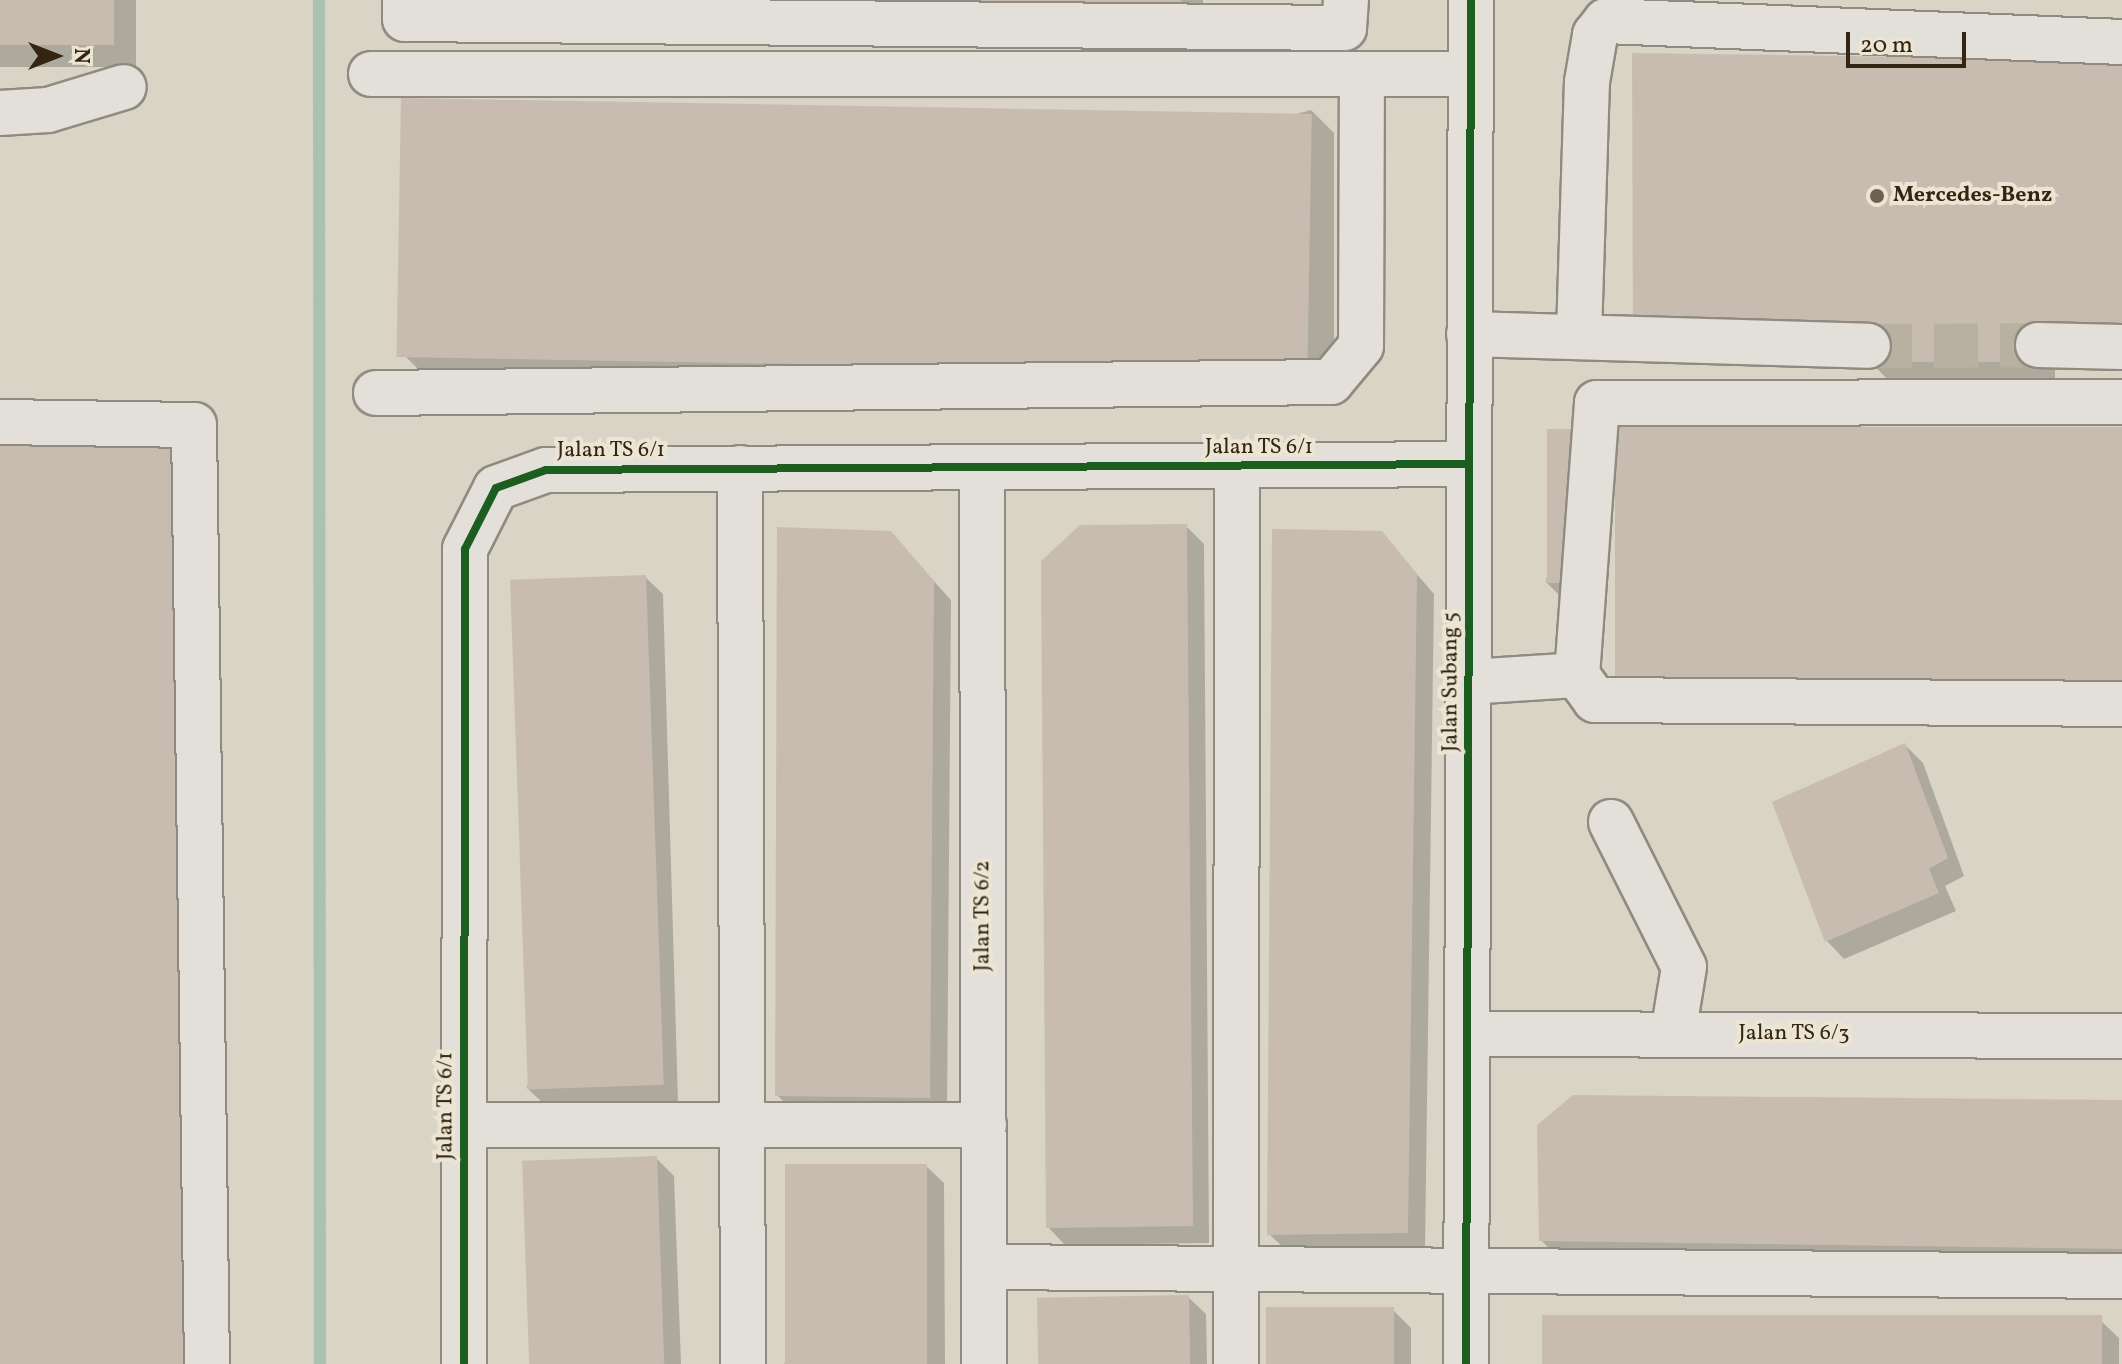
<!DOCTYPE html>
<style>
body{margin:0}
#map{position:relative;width:2122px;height:1364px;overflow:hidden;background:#d9d4c5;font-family:Vollkorn,serif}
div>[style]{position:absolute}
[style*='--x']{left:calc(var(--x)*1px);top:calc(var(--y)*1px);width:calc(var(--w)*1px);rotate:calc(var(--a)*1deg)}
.shadow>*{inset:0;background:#0003;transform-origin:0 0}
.stream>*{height:12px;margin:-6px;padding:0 6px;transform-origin:6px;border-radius:6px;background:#a9c2b2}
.building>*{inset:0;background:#c8bcb0;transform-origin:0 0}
.minor-tunnel>*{height:44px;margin-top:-22px;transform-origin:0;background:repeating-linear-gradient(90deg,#b8b1a1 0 44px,transparent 0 66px)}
.roads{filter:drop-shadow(2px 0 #8f8b80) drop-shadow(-2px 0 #8f8b80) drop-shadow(0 2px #8f8b80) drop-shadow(0 -2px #8f8b80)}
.minor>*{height:44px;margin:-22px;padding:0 22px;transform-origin:22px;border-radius:22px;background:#e2e0d9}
.cycleway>*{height:8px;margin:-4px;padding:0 4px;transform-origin:4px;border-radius:4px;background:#1b5e20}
.dots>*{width:22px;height:22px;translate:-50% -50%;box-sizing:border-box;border:4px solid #ece5d4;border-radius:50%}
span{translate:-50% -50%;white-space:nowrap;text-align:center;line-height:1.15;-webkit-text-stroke:8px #ece5d4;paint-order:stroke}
.poi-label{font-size:22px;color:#332511;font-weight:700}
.left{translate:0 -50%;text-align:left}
.street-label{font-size:22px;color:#332511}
.north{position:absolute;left:16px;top:16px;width:80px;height:80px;-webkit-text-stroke:6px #ece5d4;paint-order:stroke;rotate:90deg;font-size:22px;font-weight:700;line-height:32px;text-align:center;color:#332511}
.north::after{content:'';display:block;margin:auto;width:28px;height:36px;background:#332511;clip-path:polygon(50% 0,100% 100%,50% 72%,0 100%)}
.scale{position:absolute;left:1846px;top:32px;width:120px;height:36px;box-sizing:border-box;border:4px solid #332511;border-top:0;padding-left:10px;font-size:24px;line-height:28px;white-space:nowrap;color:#332511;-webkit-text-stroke:6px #ece5d4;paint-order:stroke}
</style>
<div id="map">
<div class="shadow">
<div style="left:0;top:0;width:136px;height:67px"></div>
<div style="clip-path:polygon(744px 0,855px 0,852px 29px,761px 17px)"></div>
<div style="clip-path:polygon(909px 0,1203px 0,1203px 37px)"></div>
<div style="clip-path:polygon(1311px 110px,1334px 133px,1334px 380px,428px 379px,405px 356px)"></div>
<div style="clip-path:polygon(2055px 349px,2055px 379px,1887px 379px,1870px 361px)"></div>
<div style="clip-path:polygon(1575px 431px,1564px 600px,1546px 582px)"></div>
<div style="clip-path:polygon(176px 442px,209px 1364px,0 1364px,0 792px)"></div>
<div style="clip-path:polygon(1186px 526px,1204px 544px,1209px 1243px,1065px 1245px,1048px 1227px)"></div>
<div style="clip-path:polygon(890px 533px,951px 600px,947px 1115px,795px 1113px,777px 1095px)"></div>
<div style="clip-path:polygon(1381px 533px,1434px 594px,1425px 1249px,1287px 1251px,1269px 1234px)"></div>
<div style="clip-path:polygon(645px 577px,663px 594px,678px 1102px,545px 1105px,527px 1088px)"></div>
<div style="clip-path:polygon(1905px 745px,1923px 763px,1964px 876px,1945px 886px,1956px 911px,1844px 959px,1827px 941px)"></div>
<div style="clip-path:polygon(2122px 1102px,2122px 1265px,1558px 1258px,1541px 1240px)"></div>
<div style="clip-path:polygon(656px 1158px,674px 1176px,681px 1364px,532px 1364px)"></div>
<div style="clip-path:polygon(926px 1166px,944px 1183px,945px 1364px,784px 1364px)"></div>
<div style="clip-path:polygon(1188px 1297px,1206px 1314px,1207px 1364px,1040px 1364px)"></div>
<div style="clip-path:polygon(1393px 1310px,1411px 1328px,1411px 1364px,1268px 1364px)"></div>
<div style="clip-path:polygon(2101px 1321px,2119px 1338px,2119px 1364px,1543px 1364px)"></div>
</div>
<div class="stream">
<div style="--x:319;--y:0;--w:1364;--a:89.96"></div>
</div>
<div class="building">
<div style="left:0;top:0;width:114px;height:45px"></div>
<div style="left:907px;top:0;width:274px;height:15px"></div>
<div style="clip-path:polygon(1632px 53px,2122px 60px,2122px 332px,2038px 362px,1868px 362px,1633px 332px)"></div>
<div style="left:401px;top:98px;width:911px;height:259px;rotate:1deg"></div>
<div style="left:1615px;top:427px;width:507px;height:255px"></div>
<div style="left:1547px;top:429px;width:29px;height:154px"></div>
<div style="clip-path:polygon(0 440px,177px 440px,175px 750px,194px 964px,192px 1364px,0 1364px)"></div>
<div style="clip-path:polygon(1187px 524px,1193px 1226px,1046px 1228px,1041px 561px,1080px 525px)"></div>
<div style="clip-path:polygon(777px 527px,891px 531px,934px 581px,930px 1098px,775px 1096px)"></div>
<div style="clip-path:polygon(1272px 529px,1382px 531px,1417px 574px,1408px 1233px,1267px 1235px)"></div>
<div style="left:646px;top:575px;width:510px;height:136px;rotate:88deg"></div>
<div style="clip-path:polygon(1905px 743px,1948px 858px,1929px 869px,1939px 893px,1825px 942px,1772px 802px)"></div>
<div style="clip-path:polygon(1573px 1095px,2122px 1100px,2122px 1249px,1539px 1241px,1537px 1125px)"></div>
<div style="left:657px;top:1156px;width:208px;height:135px;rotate:88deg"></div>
<div style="left:785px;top:1164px;width:142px;height:200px"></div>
<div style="left:1189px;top:1295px;width:69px;height:152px;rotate:89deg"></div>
<div style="left:1266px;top:1307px;width:128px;height:57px"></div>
<div style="left:1542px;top:1315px;width:560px;height:49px"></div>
</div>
<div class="minor-tunnel">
<div style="--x:1868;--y:346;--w:170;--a:-0.3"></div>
</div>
<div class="roads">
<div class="minor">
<div style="--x:405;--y:0;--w:19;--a:90"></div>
<div style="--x:405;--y:19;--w:939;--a:0.55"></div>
<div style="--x:1344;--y:28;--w:28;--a:-86"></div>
<div style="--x:371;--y:74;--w:1099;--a:0"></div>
<div style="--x:0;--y:113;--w:48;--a:-3.6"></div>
<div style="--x:48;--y:110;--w:79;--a:-16.8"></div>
<div style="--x:1469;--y:334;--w:399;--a:1.7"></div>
<div style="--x:1579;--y:335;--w:253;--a:-88.2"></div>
<div style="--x:1587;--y:82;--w:48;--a:-80.3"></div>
<div style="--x:1595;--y:35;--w:18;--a:-52"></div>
<div style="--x:1606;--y:21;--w:516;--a:2.33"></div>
<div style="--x:2038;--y:345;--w:84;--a:1.4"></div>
<div style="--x:376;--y:393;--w:955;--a:-0.66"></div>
<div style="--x:1331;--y:382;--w:47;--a:-50.2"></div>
<div style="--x:1361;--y:346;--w:272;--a:-89.8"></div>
<div style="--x:2122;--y:402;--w:525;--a:179.89"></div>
<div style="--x:1597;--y:403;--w:273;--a:94.2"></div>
<div style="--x:1577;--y:675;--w:31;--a:54"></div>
<div style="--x:1595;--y:700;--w:527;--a:0.43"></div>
<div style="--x:0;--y:422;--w:194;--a:0.9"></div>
<div style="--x:194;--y:425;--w:939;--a:89.21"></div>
<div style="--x:982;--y:467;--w:897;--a:89.87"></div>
<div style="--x:740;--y:468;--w:896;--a:89.81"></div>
<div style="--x:1469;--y:682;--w:108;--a:-3.7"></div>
<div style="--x:1611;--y:822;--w:162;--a:63.3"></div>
<div style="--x:1684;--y:967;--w:68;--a:99.3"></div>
<div style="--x:1467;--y:1034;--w:655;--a:0.17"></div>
<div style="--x:464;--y:1125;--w:520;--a:0"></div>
<div style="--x:984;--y:1267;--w:1138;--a:0.45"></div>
<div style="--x:464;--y:1364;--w:815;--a:-89.93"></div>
<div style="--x:465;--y:549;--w:68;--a:-63.1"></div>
<div style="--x:496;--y:488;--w:53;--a:-19.8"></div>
<div style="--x:546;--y:470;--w:923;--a:-0.37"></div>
<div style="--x:1236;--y:1364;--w:898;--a:-89.94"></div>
<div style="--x:1466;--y:1364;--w:1364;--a:-89.79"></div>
</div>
</div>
<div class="cycleway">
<div style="--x:464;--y:1364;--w:815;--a:-89.93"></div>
<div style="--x:465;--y:549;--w:68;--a:-63.1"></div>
<div style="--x:496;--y:488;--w:53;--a:-19.8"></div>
<div style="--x:546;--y:470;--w:923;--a:-0.37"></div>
<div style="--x:1466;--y:1364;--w:1364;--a:-89.79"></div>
</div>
<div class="dots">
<div style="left:1877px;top:196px;background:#6d6250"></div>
</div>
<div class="poi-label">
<span class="left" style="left:1893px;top:196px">Mercedes-Benz</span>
</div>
<div class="street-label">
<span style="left:1259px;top:448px">Jalan TS 6/1</span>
<span style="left:611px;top:451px">Jalan TS 6/1</span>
<span style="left:1451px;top:682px;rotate:-90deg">Jalan Subang 5</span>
<span style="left:983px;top:916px;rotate:-90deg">Jalan TS 6/2</span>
<span style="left:1794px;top:1034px">Jalan TS 6/3</span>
<span style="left:446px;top:1106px;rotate:-90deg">Jalan TS 6/1</span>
</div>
<div class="north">N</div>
<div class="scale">20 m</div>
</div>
